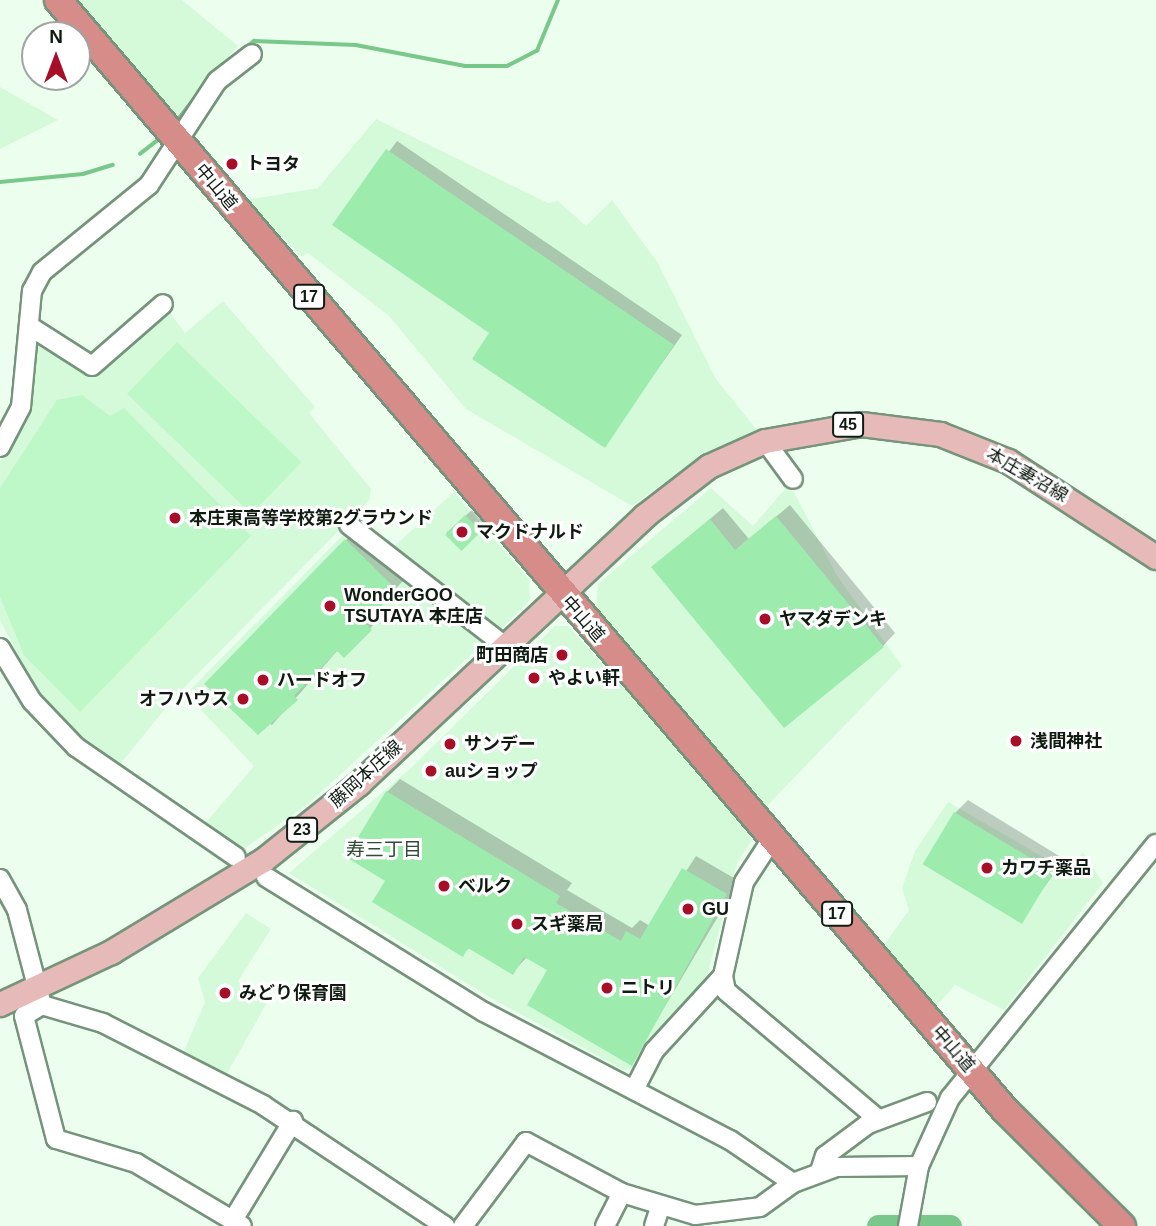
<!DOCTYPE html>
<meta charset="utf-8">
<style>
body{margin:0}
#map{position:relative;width:1156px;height:1226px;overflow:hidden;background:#ecffef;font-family:Helvetica,"Noto Sans JP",sans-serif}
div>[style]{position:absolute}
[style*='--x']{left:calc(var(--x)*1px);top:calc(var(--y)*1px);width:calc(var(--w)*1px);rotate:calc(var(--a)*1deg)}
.built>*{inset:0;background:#d4fada}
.green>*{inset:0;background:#bef7c8;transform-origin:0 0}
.shadow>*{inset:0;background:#0003}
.stream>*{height:3.5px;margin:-1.75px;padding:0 1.75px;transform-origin:1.75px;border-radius:1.75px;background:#79c78a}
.river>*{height:23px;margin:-11.5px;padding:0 11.5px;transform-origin:11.5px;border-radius:11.5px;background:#79c78a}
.building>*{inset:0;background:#9decad;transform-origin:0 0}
.roads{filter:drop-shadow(2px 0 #76937b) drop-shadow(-2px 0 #76937b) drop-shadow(0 2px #76937b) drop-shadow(0 -2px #76937b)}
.minor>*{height:18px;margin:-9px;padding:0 9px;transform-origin:9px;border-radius:9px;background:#fff}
.major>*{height:23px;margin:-11.5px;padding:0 11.5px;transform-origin:11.5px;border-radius:11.5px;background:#e6bab8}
.highway>*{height:26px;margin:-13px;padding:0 13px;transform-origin:13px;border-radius:13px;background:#d68c89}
.dots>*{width:19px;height:19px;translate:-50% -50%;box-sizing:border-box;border:4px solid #fff;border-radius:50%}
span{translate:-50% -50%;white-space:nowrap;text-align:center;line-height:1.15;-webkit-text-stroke:6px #fff;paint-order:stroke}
.shield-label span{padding:2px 5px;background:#fff;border:2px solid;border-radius:5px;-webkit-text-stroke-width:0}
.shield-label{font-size:16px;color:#101b12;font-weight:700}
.poi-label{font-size:18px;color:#101b12;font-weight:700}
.left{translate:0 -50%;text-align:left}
.right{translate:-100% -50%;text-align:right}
.street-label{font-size:18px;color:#101b12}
.neighbourhood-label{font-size:19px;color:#314b36}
.north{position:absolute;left:21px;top:21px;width:70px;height:70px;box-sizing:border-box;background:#fff;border:2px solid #9fa4a0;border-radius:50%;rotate:0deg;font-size:19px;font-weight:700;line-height:28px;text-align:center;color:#101b12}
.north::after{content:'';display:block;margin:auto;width:24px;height:32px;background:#a70e27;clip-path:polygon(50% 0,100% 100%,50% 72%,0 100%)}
</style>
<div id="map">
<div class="built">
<div style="clip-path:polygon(76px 0,182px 0,238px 46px,176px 116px)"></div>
<div style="clip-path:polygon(0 87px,58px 120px,0 149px)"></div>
<div style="clip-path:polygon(376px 119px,548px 203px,558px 201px,586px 226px,612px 200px,658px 263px,716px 379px,757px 430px,700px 456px,632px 506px,466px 409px,389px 316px,308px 253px,302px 257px,246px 200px,318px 188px)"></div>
<div style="clip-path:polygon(223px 301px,315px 407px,309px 413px,371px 489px,370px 499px,173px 699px,117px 768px,71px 731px,36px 690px,0 620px,0 461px,23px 426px,34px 344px,39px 340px,90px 371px,166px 307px,185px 333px)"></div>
<div style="clip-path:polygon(711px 488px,753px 526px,785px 489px,794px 492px,837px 576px,902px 666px,764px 809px,596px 612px,598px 584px)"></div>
<div style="clip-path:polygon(454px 492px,529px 579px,530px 600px,500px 630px,389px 551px)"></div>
<div style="clip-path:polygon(345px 533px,486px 637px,484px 643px,308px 804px,242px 850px,203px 826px,254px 766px,186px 694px)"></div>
<div style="clip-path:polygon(555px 626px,568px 626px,757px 833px,737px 863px,706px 980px,650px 1040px,635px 1068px,624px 1070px,489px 997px,289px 873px,412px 767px)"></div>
<div style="clip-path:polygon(948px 802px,1067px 871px,1083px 852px,1103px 883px,1004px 1010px,955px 985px,936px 1006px,884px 945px,909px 910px,902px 888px,915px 851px)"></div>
<div style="clip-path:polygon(246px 913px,271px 929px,238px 981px,268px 1001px,225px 1077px,184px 1051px,205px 1002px,198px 978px)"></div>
</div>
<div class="green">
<div style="left:177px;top:342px;width:173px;height:72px;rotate:44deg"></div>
<div style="clip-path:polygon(82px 395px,110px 416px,124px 408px,251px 536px,80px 712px,24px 655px,0 597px,0 488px,57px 400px)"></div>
</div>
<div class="shadow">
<div style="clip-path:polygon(397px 141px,682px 335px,604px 445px,492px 332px,335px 224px)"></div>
<div style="clip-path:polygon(790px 505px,895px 633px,883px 646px,653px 567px,723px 508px,749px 539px)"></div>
<div style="clip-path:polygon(472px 510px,485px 524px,480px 530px,446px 533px)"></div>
<div style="clip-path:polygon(355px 531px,405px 579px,372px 613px,379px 619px,344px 656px,338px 650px,272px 725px,206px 684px)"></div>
<div style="clip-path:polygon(400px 779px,572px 883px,567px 890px,632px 928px,640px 920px,650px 926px,696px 856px,739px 881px,631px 1064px,550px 970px,527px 957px,513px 972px,470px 947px,462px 955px,387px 881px,387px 792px)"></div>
<div style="clip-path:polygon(968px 800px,1064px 859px,1020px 922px,955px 813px)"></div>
</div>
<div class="stream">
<div style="--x:215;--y:72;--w:50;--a:-38.5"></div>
<div style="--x:254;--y:41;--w:102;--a:2.2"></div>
<div style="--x:356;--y:45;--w:111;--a:10.9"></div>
<div style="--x:465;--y:66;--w:42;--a:0"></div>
<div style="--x:507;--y:66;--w:34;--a:-27"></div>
<div style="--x:537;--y:51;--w:55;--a:-67.6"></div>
<div style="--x:179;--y:118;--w:33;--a:-52"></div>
<div style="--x:140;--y:154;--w:24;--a:-38"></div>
<div style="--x:0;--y:182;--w:83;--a:-5.5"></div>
<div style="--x:83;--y:174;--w:31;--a:-17"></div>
</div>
<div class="river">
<div style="--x:878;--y:1226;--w:72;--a:0"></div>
</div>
<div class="building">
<div style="clip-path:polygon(386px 149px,674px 345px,605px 448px,472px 359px,489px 333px,332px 225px)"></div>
<div style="left:465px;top:515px;width:23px;height:28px;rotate:45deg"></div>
<div style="clip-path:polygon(776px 516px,884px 647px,784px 728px,651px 567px,710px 519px,735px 550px)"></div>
<div style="clip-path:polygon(345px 539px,397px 590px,365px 623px,372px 630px,344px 658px,337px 651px,294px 696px,298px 700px,258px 735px,204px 684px)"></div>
<div style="clip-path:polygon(386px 791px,560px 896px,556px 903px,621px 941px,626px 931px,640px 939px,682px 868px,727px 894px,632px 1066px,527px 1005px,547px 970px,524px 957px,513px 975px,468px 948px,463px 957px,372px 902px,385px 881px,346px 857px)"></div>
<div style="left:954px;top:812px;width:116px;height:61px;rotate:31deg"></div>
</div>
<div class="roads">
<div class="minor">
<div style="--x:31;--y:327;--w:72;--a:32.6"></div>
<div style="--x:92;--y:366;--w:94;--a:-41.1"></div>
<div style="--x:765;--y:441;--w:47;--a:53.6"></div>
<div style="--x:0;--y:447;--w:45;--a:-62.3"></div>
<div style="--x:21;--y:407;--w:117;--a:-84.6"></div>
<div style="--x:32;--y:291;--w:21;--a:-62"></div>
<div style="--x:42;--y:272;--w:138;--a:-39.1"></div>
<div style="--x:149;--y:185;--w:124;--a:-56.8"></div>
<div style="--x:217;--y:81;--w:44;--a:-37.6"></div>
<div style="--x:349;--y:525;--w:197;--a:37.8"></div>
<div style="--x:0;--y:648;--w:62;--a:58.9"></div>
<div style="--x:32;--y:701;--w:64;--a:46.3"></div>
<div style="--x:76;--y:747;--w:194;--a:34.5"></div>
<div style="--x:266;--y:877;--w:256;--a:31.8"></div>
<div style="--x:484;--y:1012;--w:277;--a:27.5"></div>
<div style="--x:730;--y:1140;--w:76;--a:34.3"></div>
<div style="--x:0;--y:879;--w:35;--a:61"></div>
<div style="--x:17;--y:910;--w:98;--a:75.3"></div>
<div style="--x:42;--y:1005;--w:64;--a:16.4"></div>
<div style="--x:103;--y:1023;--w:180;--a:27.1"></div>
<div style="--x:263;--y:1105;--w:219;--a:33.6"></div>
<div style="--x:723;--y:976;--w:15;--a:79"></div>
<div style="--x:726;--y:991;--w:197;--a:40.1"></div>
<div style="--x:42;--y:1005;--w:21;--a:149"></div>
<div style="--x:24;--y:1016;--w:127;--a:75.4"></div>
<div style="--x:56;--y:1139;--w:84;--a:16.7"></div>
<div style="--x:136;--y:1163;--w:123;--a:30.7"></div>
<div style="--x:634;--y:1090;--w:44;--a:-62.9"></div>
<div style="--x:654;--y:1051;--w:102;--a:-47.4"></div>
<div style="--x:723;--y:976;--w:96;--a:-77.4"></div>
<div style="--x:744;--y:882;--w:51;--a:-56.9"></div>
<div style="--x:820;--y:1171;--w:16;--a:-72"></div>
<div style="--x:825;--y:1156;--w:54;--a:-36.7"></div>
<div style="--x:868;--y:1124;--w:63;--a:-20.4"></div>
<div style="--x:233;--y:1220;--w:116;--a:-58.8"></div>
<div style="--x:463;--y:1226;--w:105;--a:-53.1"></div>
<div style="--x:526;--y:1142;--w:109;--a:28"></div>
<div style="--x:622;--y:1193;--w:76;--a:16.8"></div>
<div style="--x:695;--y:1215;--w:65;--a:-7"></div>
<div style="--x:760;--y:1207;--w:41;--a:-36"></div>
<div style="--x:793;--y:1183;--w:46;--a:-20.4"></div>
<div style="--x:836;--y:1167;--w:83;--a:-0.7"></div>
<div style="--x:605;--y:1226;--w:37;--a:-63"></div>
<div style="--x:654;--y:1226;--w:19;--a:-72"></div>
<div style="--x:908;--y:1226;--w:61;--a:-79.6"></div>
<div style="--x:919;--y:1166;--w:75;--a:-65.5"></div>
<div style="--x:950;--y:1098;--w:327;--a:-51"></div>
</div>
<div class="major">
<div style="--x:0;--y:1004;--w:123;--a:-25.1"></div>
<div style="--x:111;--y:952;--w:178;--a:-31.2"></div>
<div style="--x:263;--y:860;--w:123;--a:-38.7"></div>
<div style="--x:359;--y:783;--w:391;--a:-43.1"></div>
<div style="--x:644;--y:516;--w:82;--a:-37.6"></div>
<div style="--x:709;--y:466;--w:61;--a:-24.1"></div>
<div style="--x:765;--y:441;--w:97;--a:-10"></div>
<div style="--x:861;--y:424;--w:80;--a:7.2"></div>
<div style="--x:940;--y:434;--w:73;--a:21.7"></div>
<div style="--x:1008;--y:461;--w:176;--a:33"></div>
</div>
<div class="highway">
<div style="--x:58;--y:0;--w:1459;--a:49.53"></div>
<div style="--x:1005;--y:1110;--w:165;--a:44.8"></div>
</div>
</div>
<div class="dots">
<div style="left:232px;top:164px;background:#a70e27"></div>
<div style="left:175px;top:518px;background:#a70e27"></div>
<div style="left:462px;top:532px;background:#a70e27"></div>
<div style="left:330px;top:606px;background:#a70e27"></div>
<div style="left:765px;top:619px;background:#a70e27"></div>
<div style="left:562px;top:655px;background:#a70e27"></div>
<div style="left:534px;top:678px;background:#a70e27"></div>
<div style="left:263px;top:680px;background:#a70e27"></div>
<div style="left:243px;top:699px;background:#a70e27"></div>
<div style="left:1016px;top:741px;background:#a70e27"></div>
<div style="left:450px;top:744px;background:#a70e27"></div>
<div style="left:431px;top:771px;background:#a70e27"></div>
<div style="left:987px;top:868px;background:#a70e27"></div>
<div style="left:444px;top:886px;background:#a70e27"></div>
<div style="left:688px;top:909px;background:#a70e27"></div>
<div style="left:517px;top:924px;background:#a70e27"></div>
<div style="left:607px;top:988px;background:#a70e27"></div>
<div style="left:225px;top:993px;background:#a70e27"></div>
</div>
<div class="shield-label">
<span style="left:309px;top:297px">17</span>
<span style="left:848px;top:425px">45</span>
<span style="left:302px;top:830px">23</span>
<span style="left:837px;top:914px">17</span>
</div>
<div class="poi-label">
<span class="left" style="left:246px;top:164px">トヨタ</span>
<span class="left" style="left:189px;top:518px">本庄東高等学校第2グラウンド</span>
<span class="left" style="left:476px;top:532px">マクドナルド</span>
<span class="left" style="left:344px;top:606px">WonderGOO<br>TSUTAYA 本庄店</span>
<span class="left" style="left:779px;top:619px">ヤマダデンキ</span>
<span class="right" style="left:548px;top:655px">町田商店</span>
<span class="left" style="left:548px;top:678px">やよい軒</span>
<span class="left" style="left:277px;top:680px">ハードオフ</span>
<span class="right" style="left:229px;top:699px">オフハウス</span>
<span class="left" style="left:1030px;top:741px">浅間神社</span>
<span class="left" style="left:464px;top:744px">サンデー</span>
<span class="left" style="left:445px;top:771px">auショップ</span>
<span class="left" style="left:1001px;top:868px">カワチ薬品</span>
<span class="left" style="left:458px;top:886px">ベルク</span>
<span class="left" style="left:702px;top:909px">GU</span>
<span class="left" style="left:531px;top:924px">スギ薬局</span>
<span class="left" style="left:621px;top:988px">ニトリ</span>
<span class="left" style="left:239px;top:993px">みどり保育園</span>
</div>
<div class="street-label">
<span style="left:216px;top:187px;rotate:50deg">中山道</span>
<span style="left:1027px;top:475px;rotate:30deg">本庄妻沼線</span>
<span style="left:583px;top:619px;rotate:49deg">中山道</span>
<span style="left:366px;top:774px;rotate:-42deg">藤岡本庄線</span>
<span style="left:953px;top:1049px;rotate:49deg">中山道</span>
</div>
<div class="neighbourhood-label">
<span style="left:384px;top:850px">寿三丁目</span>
</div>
<div class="north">N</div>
</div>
